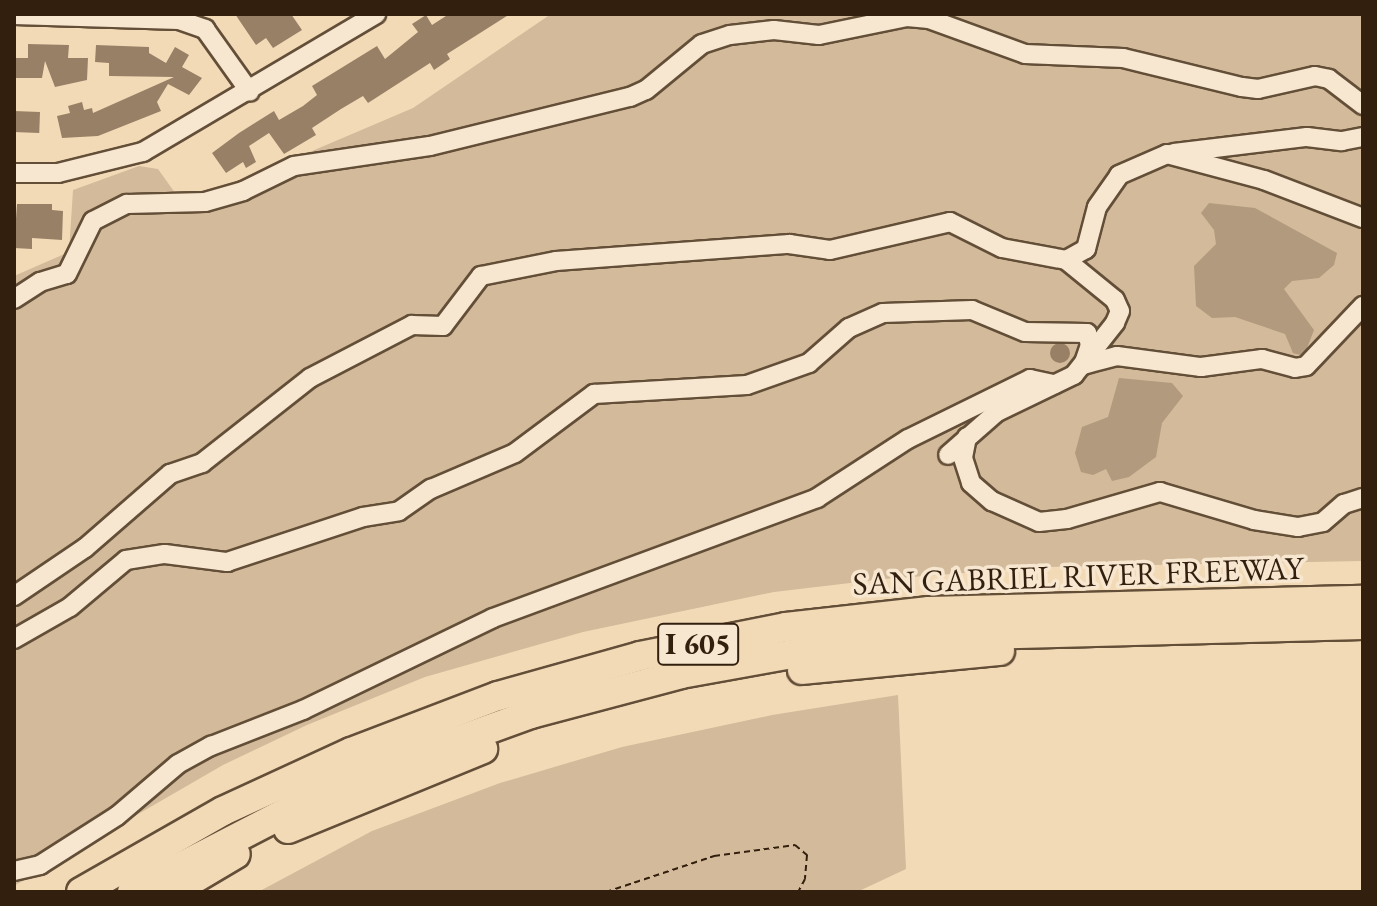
<!DOCTYPE html>
<style>
body{margin:0}
#map{position:relative;width:1377px;height:906px;overflow:hidden;background:#f3dab7;font-family:"EB Garamond",serif}
div>[style]{position:absolute}
[style*='--x']{left:calc(var(--x)*1px);top:calc(var(--y)*1px);width:calc(var(--w)*1px);rotate:calc(var(--a)*1deg)}
.green>*{inset:0;background:#d2ba9a}
.water>*{inset:0;background:#b29a7e}
.building>*{inset:0;background:#978066;transform-origin:0 0}
.round{border-radius:50%}
.path>*{height:2px;margin-top:-1px;transform-origin:0;background:repeating-linear-gradient(90deg,#331f0e 0 6px,transparent 0 10px)}
.roads{filter:drop-shadow(2px 0 #634e38) drop-shadow(-2px 0 #634e38) drop-shadow(0 2px #634e38) drop-shadow(0 -2px #634e38)}
.minor>*{height:18px;margin:-9px;padding:0 9px;transform-origin:9px;border-radius:9px;background:#f7e7d0}
.highway>*{height:28px;margin:-14px;padding:0 14px;transform-origin:14px;border-radius:14px;background:#f3dab7}
span{translate:-50% -50%;white-space:nowrap;text-align:center;line-height:1.15;-webkit-text-stroke:7px #f7e7d0;paint-order:stroke}
.shield-label span{padding:2px 6px;background:#f7e7d0;border:2px solid;border-radius:6px;-webkit-text-stroke-width:0}
.shield-label{font-size:30px;color:#331f0e;font-weight:700}
.street-label{font-size:32px;color:#331f0e}
.frame{position:absolute;inset:0;border:16px solid #331f0e;pointer-events:none}
</style>
<div id="map">
<div class="green">
<div style="clip-path:polygon(551px 14px,1363px 14px,1363px 561px,1046px 567px,884px 579px,774px 592px,583px 632px,425px 677px,307px 725px,223px 765px,14px 886px,14px 276px,69px 252px,73px 190px,139px 166px,158px 169px,178px 197px,197px 200px,413px 108px)"></div>
<div style="clip-path:polygon(898px 695px,906px 869px,857px 892px,258px 892px,372px 831px,500px 783px,622px 747px,772px 715px)"></div>
</div>
<div class="water">
<div style="clip-path:polygon(1209px 203px,1255px 208px,1337px 253px,1334px 265px,1319px 278px,1292px 281px,1284px 289px,1314px 330px,1304px 356px,1293px 353px,1285px 334px,1235px 317px,1212px 318px,1196px 306px,1194px 266px,1216px 244px,1214px 230px,1201px 213px)"></div>
<div style="clip-path:polygon(1119px 378px,1172px 383px,1183px 396px,1162px 423px,1156px 457px,1129px 477px,1112px 481px,1106px 469px,1093px 475px,1081px 472px,1075px 453px,1082px 427px,1108px 417px)"></div>
</div>
<div class="building">
<div style="clip-path:polygon(235px 14px,291px 14px,302px 30px,273px 48px,266px 38px,256px 45px)"></div>
<div style="clip-path:polygon(449px 14px,510px 14px,447px 54px,450px 59px,434px 70px,430px 63px,368px 103px,363px 96px,341px 109px,312px 128px,316px 135px,284px 154px,269px 133px,249px 146px,256px 162px,246px 168px,243px 162px,226px 173px,212px 153px,239px 133px,274px 111px,279px 120px,303px 106px,317px 95px,312px 86px,377px 46px,385px 59px,418px 32px,412px 24px,426px 15px,432px 25px)"></div>
<div style="clip-path:polygon(28px 44px,69px 45px,68px 58px,88px 58px,87px 80px,55px 87px,45px 61px,42px 78px,14px 78px,14px 58px,28px 58px)"></div>
<div style="clip-path:polygon(96px 45px,149px 47px,149px 53px,166px 63px,175px 47px,189px 55px,182px 67px,202px 78px,189px 95px,168px 84px,157px 102px,161px 111px,98px 136px,62px 138px,57px 116px,70px 113px,68px 106px,82px 102px,84px 110px,92px 108px,93px 113px,174px 77px,109px 76px,109px 63px,95px 62px)"></div>
<div style="left:14px;top:111px;width:26px;height:21px;rotate:2deg"></div>
<div style="clip-path:polygon(17px 204px,52px 204px,52px 210px,63px 211px,62px 240px,32px 238px,32px 249px,14px 248px)"></div>
<div class="round" style="left:1050px;top:343px;width:20px;height:20px"></div>
</div>
<div class="path">
<div style="--x:606;--y:892;--w:114;--a:-18.4"></div>
<div style="--x:714;--y:856;--w:82;--a:-7.7"></div>
<div style="--x:795;--y:845;--w:16;--a:40"></div>
<div style="--x:807;--y:855;--w:24;--a:95"></div>
<div style="--x:805;--y:879;--w:15;--a:118"></div>
</div>
<div class="roads">
<div class="minor">
<div style="--x:14;--y:15;--w:165;--a:1.7"></div>
<div style="--x:179;--y:20;--w:28;--a:19"></div>
<div style="--x:205;--y:29;--w:77;--a:54.5"></div>
<div style="--x:1174;--y:153;--w:134;--a:-6.9"></div>
<div style="--x:1307;--y:137;--w:35;--a:7"></div>
<div style="--x:1342;--y:141;--w:21;--a:-11"></div>
<div style="--x:14;--y:173;--w:44;--a:0"></div>
<div style="--x:58;--y:173;--w:88;--a:-13.9"></div>
<div style="--x:143;--y:152;--w:271;--a:-30.6"></div>
<div style="--x:1066;--y:260;--w:23;--a:-29"></div>
<div style="--x:1086;--y:249;--w:43;--a:-75.3"></div>
<div style="--x:1097;--y:207;--w:39;--a:-55"></div>
<div style="--x:1119;--y:175;--w:52;--a:-23.6"></div>
<div style="--x:1167;--y:154;--w:100;--a:15"></div>
<div style="--x:1264;--y:180;--w:106;--a:21"></div>
<div style="--x:14;--y:299;--w:31;--a:-33"></div>
<div style="--x:40;--y:282;--w:28;--a:-17"></div>
<div style="--x:67;--y:274;--w:59;--a:-63.9"></div>
<div style="--x:93;--y:221;--w:38;--a:-27"></div>
<div style="--x:127;--y:204;--w:78;--a:-1.5"></div>
<div style="--x:205;--y:202;--w:40;--a:-16"></div>
<div style="--x:243;--y:191;--w:57;--a:-26.1"></div>
<div style="--x:294;--y:166;--w:137;--a:-8.4"></div>
<div style="--x:430;--y:146;--w:206;--a:-13.8"></div>
<div style="--x:630;--y:97;--w:17;--a:-24"></div>
<div style="--x:646;--y:90;--w:72;--a:-39.4"></div>
<div style="--x:702;--y:44;--w:29;--a:-18"></div>
<div style="--x:730;--y:35;--w:44;--a:-6.5"></div>
<div style="--x:774;--y:30;--w:45;--a:6.3"></div>
<div style="--x:819;--y:35;--w:90;--a:-11.6"></div>
<div style="--x:907;--y:17;--w:22;--a:5"></div>
<div style="--x:929;--y:19;--w:102;--a:20"></div>
<div style="--x:1025;--y:54;--w:98;--a:2.3"></div>
<div style="--x:1123;--y:58;--w:122;--a:13.7"></div>
<div style="--x:1242;--y:87;--w:16;--a:7"></div>
<div style="--x:1258;--y:89;--w:58;--a:-12.8"></div>
<div style="--x:1315;--y:76;--w:14;--a:12"></div>
<div style="--x:1329;--y:79;--w:43;--a:37.4"></div>
<div style="--x:967;--y:437;--w:21;--a:101"></div>
<div style="--x:963;--y:458;--w:26;--a:72"></div>
<div style="--x:971;--y:483;--w:28;--a:41"></div>
<div style="--x:992;--y:501;--w:51;--a:24.1"></div>
<div style="--x:1039;--y:522;--w:28;--a:-6"></div>
<div style="--x:1067;--y:519;--w:97;--a:-16.2"></div>
<div style="--x:1160;--y:492;--w:98;--a:16.6"></div>
<div style="--x:1254;--y:520;--w:45;--a:9"></div>
<div style="--x:1298;--y:527;--w:25;--a:-11"></div>
<div style="--x:1323;--y:522;--w:28;--a:-41"></div>
<div style="--x:1344;--y:504;--w:20;--a:-18"></div>
<div style="--x:14;--y:596;--w:86;--a:-34.1"></div>
<div style="--x:85;--y:548;--w:113;--a:-41"></div>
<div style="--x:170;--y:474;--w:34;--a:-19"></div>
<div style="--x:202;--y:463;--w:137;--a:-38.2"></div>
<div style="--x:310;--y:378;--w:115;--a:-27.5"></div>
<div style="--x:412;--y:325;--w:31;--a:2"></div>
<div style="--x:443;--y:326;--w:63;--a:-52.8"></div>
<div style="--x:481;--y:276;--w:76;--a:-11.3"></div>
<div style="--x:556;--y:261;--w:234;--a:-4.2"></div>
<div style="--x:789;--y:244;--w:41;--a:8.3"></div>
<div style="--x:830;--y:250;--w:123;--a:-13.1"></div>
<div style="--x:950;--y:222;--w:58;--a:26.6"></div>
<div style="--x:1002;--y:248;--w:65;--a:10.6"></div>
<div style="--x:1066;--y:260;--w:63;--a:39.2"></div>
<div style="--x:1115;--y:300;--w:12;--a:66"></div>
<div style="--x:1120;--y:311;--w:13;--a:113"></div>
<div style="--x:1115;--y:323;--w:66;--a:128.3"></div>
<div style="--x:1074;--y:375;--w:85;--a:154.3"></div>
<div style="--x:997;--y:412;--w:65;--a:138.7"></div>
<div style="--x:14;--y:639;--w:64;--a:-29.7"></div>
<div style="--x:70;--y:607;--w:73;--a:-40"></div>
<div style="--x:126;--y:560;--w:39;--a:-9"></div>
<div style="--x:165;--y:554;--w:63;--a:7.4"></div>
<div style="--x:227;--y:562;--w:143;--a:-18.3"></div>
<div style="--x:363;--y:517;--w:36;--a:-9"></div>
<div style="--x:399;--y:511;--w:39;--a:-35"></div>
<div style="--x:431;--y:489;--w:91;--a:-23.2"></div>
<div style="--x:515;--y:453;--w:99;--a:-36.8"></div>
<div style="--x:594;--y:394;--w:153;--a:-3.4"></div>
<div style="--x:747;--y:385;--w:66;--a:-19.5"></div>
<div style="--x:809;--y:363;--w:53;--a:-41.2"></div>
<div style="--x:849;--y:328;--w:37;--a:-24"></div>
<div style="--x:883;--y:313;--w:89;--a:-1.9"></div>
<div style="--x:972;--y:310;--w:57;--a:22.5"></div>
<div style="--x:1025;--y:332;--w:62;--a:0.9"></div>
<div style="--x:1087;--y:333;--w:12;--a:76"></div>
<div style="--x:1090;--y:345;--w:21;--a:109"></div>
<div style="--x:1083;--y:365;--w:35;--a:-15"></div>
<div style="--x:1117;--y:356;--w:85;--a:7.5"></div>
<div style="--x:1201;--y:367;--w:62;--a:-7.5"></div>
<div style="--x:1262;--y:359;--w:34;--a:15"></div>
<div style="--x:1295;--y:368;--w:11;--a:-10"></div>
<div style="--x:1306;--y:366;--w:83;--a:-46.5"></div>
<div style="--x:14;--y:871;--w:27;--a:-13"></div>
<div style="--x:40;--y:865;--w:91;--a:-32.5"></div>
<div style="--x:117;--y:816;--w:80;--a:-40.4"></div>
<div style="--x:178;--y:764;--w:38;--a:-29"></div>
<div style="--x:211;--y:746;--w:99;--a:-21.4"></div>
<div style="--x:303;--y:710;--w:211;--a:-25.8"></div>
<div style="--x:493;--y:618;--w:346;--a:-20.3"></div>
<div style="--x:817;--y:498;--w:108;--a:-33"></div>
<div style="--x:908;--y:439;--w:136;--a:-26.2"></div>
<div style="--x:1030;--y:379;--w:25;--a:12"></div>
</div>
<div class="highway">
<div style="--x:802;--y:670;--w:199;--a:-5.5"></div>
<div style="--x:288;--y:829;--w:211;--a:-22.3"></div>
<div style="--x:81;--y:892;--w:163;--a:-29.7"></div>
<div style="--x:223;--y:811;--w:141;--a:-24.7"></div>
<div style="--x:351;--y:752;--w:157;--a:-20.9"></div>
<div style="--x:498;--y:696;--w:148;--a:-15.7"></div>
<div style="--x:640;--y:656;--w:149;--a:-11.2"></div>
<div style="--x:786;--y:627;--w:144;--a:-6.4"></div>
<div style="--x:929;--y:611;--w:434;--a:-1.5"></div>
<div style="--x:132;--y:892;--w:241;--a:-27.4"></div>
<div style="--x:346;--y:781;--w:197;--a:-19.9"></div>
<div style="--x:531;--y:714;--w:155;--a:-14.9"></div>
<div style="--x:681;--y:674;--w:141;--a:-10.2"></div>
<div style="--x:820;--y:649;--w:123;--a:-6.1"></div>
<div style="--x:942;--y:636;--w:421;--a:-1.5"></div>
<div style="--x:172;--y:892;--w:74;--a:-30.7"></div>
</div>
</div>
<div class="shield-label">
<span style="left:698px;top:644px">I 605</span>
</div>
<div class="street-label">
<span style="left:1078px;top:576px;rotate:-2deg">SAN GABRIEL RIVER FREEWAY</span>
</div>
<div class="frame"></div>
</div>
